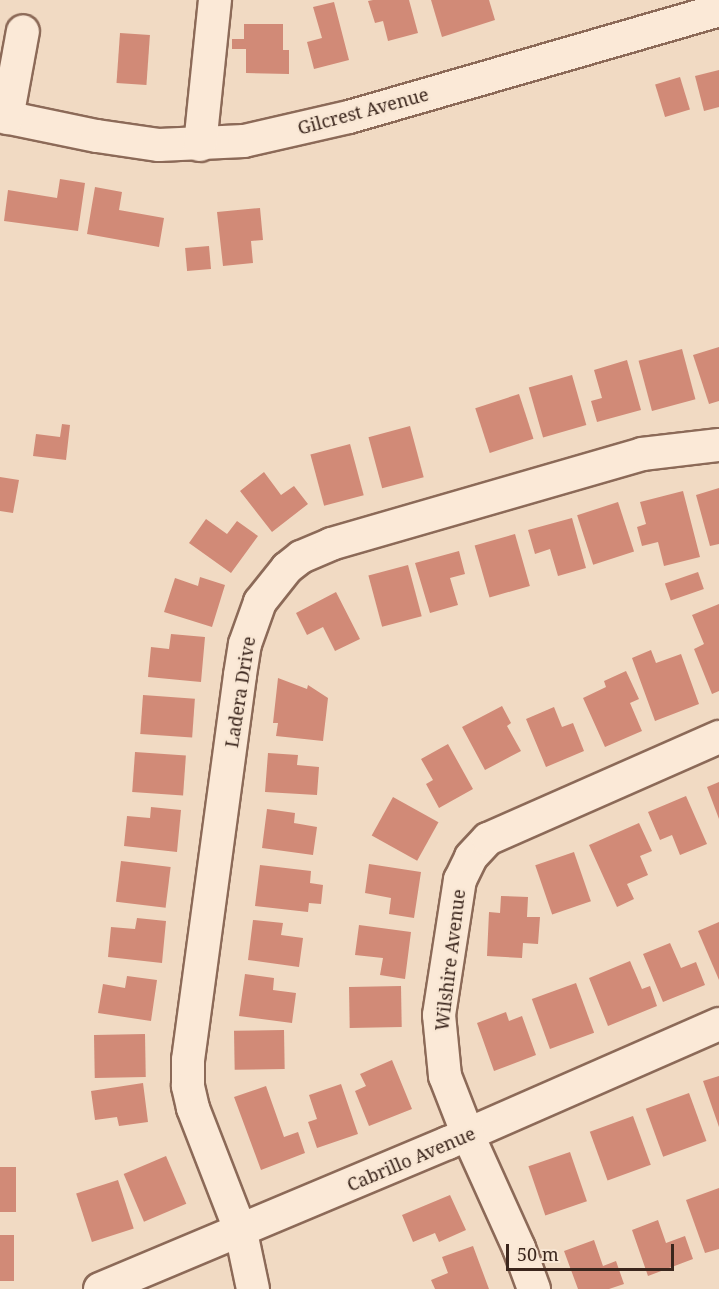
<!DOCTYPE html>
<style>
body{margin:0}
#map{position:relative;width:719px;height:1289px;overflow:hidden;background:#f1dac3;font-family:"Noto Serif",serif}
div>[style]{position:absolute}
[style*='--x']{left:calc(var(--x)*1px);top:calc(var(--y)*1px);width:calc(var(--w)*1px);rotate:calc(var(--a)*1deg)}
.building>*{inset:0;background:#d18a77;transform-origin:0 0}
.roads{filter:drop-shadow(2px 0 #8c6a58) drop-shadow(-2px 0 #8c6a58) drop-shadow(0 2px #8c6a58) drop-shadow(0 -2px #8c6a58)}
.minor>*{height:32px;margin:-16px;padding:0 16px;transform-origin:16px;border-radius:16px;background:#fbe9d7}
span{translate:-50% -50%;white-space:nowrap;text-align:center;line-height:1.15;-webkit-text-stroke:4.5px #f8e6d3;paint-order:stroke}
.street-label{font-size:18px;color:#3b261d}
.scale{position:absolute;left:506px;top:1244px;width:168px;height:27px;box-sizing:border-box;border:3px solid #3b261d;border-top:0;padding-left:8px;font-size:18px;line-height:21px;white-space:nowrap;color:#3b261d;-webkit-text-stroke:4px #f8e6d3;paint-order:stroke}
</style>
<div id="map">
<div class="building">
<div style="clip-path:polygon(373px 0,409px 0,418px 33px,388px 41px,383px 21px,375px 23px,368px 1px)"></div>
<div style="clip-path:polygon(431px 0,489px 0,495px 20px,442px 37px)"></div>
<div style="clip-path:polygon(334px 2px,349px 60px,314px 69px,307px 42px,322px 38px,313px 7px)"></div>
<div style="clip-path:polygon(244px 24px,283px 24px,283px 50px,289px 50px,289px 74px,246px 73px,246px 49px,232px 49px,232px 39px,244px 39px)"></div>
<div style="left:120px;top:33px;width:30px;height:50px;rotate:4deg"></div>
<div style="clip-path:polygon(719px 70px,719px 107px,704px 111px,695px 76px)"></div>
<div style="left:680px;top:77px;width:34px;height:26px;rotate:73deg"></div>
<div style="clip-path:polygon(60px 179px,85px 183px,78px 231px,4px 221px,8px 190px,57px 198px)"></div>
<div style="clip-path:polygon(95px 187px,122px 192px,119px 210px,164px 218px,159px 247px,87px 234px)"></div>
<div style="clip-path:polygon(260px 208px,263px 240px,251px 241px,253px 263px,223px 266px,217px 212px)"></div>
<div style="left:209px;top:246px;width:23px;height:24px;rotate:85deg"></div>
<div style="clip-path:polygon(719px 347px,719px 401px,709px 404px,693px 355px)"></div>
<div style="left:682px;top:349px;width:52px;height:45px;rotate:75deg"></div>
<div style="clip-path:polygon(627px 360px,641px 410px,597px 422px,591px 401px,602px 398px,594px 370px)"></div>
<div style="left:572px;top:375px;width:52px;height:45px;rotate:74deg"></div>
<div style="left:519px;top:394px;width:47px;height:46px;rotate:72deg"></div>
<div style="clip-path:polygon(62px 424px,70px 425px,66px 460px,33px 456px,36px 434px,60px 437px)"></div>
<div style="left:410px;top:426px;width:53px;height:43px;rotate:75deg"></div>
<div style="left:350px;top:444px;width:53px;height:41px;rotate:75deg"></div>
<div style="clip-path:polygon(264px 472px,281px 495px,294px 486px,308px 504px,272px 532px,240px 491px)"></div>
<div style="clip-path:polygon(0 477px,19px 480px,13px 513px,0 511px)"></div>
<div style="clip-path:polygon(719px 488px,719px 544px,710px 546px,696px 495px)"></div>
<div style="clip-path:polygon(683px 491px,700px 557px,664px 566px,658px 542px,642px 546px,637px 527px,646px 524px,640px 502px)"></div>
<div style="left:618px;top:502px;width:52px;height:43px;rotate:72deg"></div>
<div style="clip-path:polygon(572px 518px,586px 568px,558px 576px,550px 549px,535px 554px,528px 530px)"></div>
<div style="clip-path:polygon(206px 519px,227px 534px,237px 521px,258px 536px,231px 573px,189px 543px)"></div>
<div style="left:515px;top:534px;width:54px;height:42px;rotate:74deg"></div>
<div style="clip-path:polygon(459px 551px,465px 574px,450px 578px,458px 605px,430px 613px,415px 563px)"></div>
<div style="left:408px;top:565px;width:53px;height:41px;rotate:75deg"></div>
<div style="left:698px;top:572px;width:18px;height:35px;rotate:71deg"></div>
<div style="clip-path:polygon(200px 577px,225px 585px,212px 627px,164px 612px,175px 578px,198px 586px)"></div>
<div style="clip-path:polygon(336px 592px,360px 639px,335px 651px,323px 627px,307px 635px,296px 613px)"></div>
<div style="clip-path:polygon(719px 604px,719px 691px,712px 694px,694px 649px,704px 644px,692px 615px)"></div>
<div style="clip-path:polygon(171px 634px,205px 637px,201px 682px,148px 677px,151px 647px,169px 649px)"></div>
<div style="clip-path:polygon(651px 650px,656px 663px,681px 654px,699px 704px,655px 721px,632px 658px)"></div>
<div style="clip-path:polygon(626px 671px,639px 699px,630px 703px,642px 731px,605px 747px,583px 698px,606px 687px,604px 681px)"></div>
<div style="clip-path:polygon(278px 678px,307px 689px,308px 685px,328px 698px,323px 741px,276px 736px,278px 723px,273px 723px)"></div>
<div style="left:143px;top:695px;width:52px;height:39px;rotate:4deg"></div>
<div style="clip-path:polygon(502px 706px,511px 723px,507px 726px,521px 751px,485px 770px,462px 727px)"></div>
<div style="clip-path:polygon(554px 707px,562px 727px,573px 723px,584px 751px,546px 767px,526px 719px)"></div>
<div style="clip-path:polygon(448px 744px,473px 789px,439px 808px,426px 784px,433px 780px,421px 759px)"></div>
<div style="left:135px;top:752px;width:51px;height:40px;rotate:4deg"></div>
<div style="clip-path:polygon(268px 753px,298px 755px,297px 765px,319px 767px,317px 795px,265px 792px)"></div>
<div style="clip-path:polygon(719px 782px,719px 819px,707px 787px)"></div>
<div style="clip-path:polygon(686px 796px,707px 844px,680px 855px,672px 835px,660px 840px,648px 812px)"></div>
<div style="left:393px;top:797px;width:52px;height:44px;rotate:29deg"></div>
<div style="clip-path:polygon(151px 807px,181px 810px,177px 852px,124px 846px,127px 816px,150px 818px)"></div>
<div style="clip-path:polygon(267px 809px,295px 813px,294px 823px,317px 827px,313px 855px,262px 848px)"></div>
<div style="clip-path:polygon(639px 823px,652px 851px,640px 856px,648px 875px,627px 884px,634px 899px,617px 907px,589px 845px)"></div>
<div style="left:574px;top:852px;width:52px;height:41px;rotate:71deg"></div>
<div style="left:121px;top:861px;width:50px;height:41px;rotate:7deg"></div>
<div style="clip-path:polygon(369px 864px,421px 872px,414px 918px,389px 914px,391px 898px,365px 893px)"></div>
<div style="clip-path:polygon(260px 865px,311px 871px,310px 883px,323px 885px,321px 904px,309px 903px,308px 912px,255px 906px)"></div>
<div style="clip-path:polygon(501px 896px,528px 897px,527px 917px,540px 917px,538px 944px,523px 943px,522px 958px,487px 956px,489px 912px,500px 913px)"></div>
<div style="clip-path:polygon(137px 918px,166px 921px,162px 963px,108px 957px,111px 927px,135px 929px)"></div>
<div style="clip-path:polygon(253px 920px,283px 923px,281px 935px,303px 938px,299px 967px,248px 960px)"></div>
<div style="clip-path:polygon(719px 922px,719px 980px,698px 931px)"></div>
<div style="clip-path:polygon(359px 925px,411px 932px,405px 979px,380px 975px,383px 958px,355px 955px)"></div>
<div style="clip-path:polygon(670px 943px,681px 968px,696px 962px,705px 985px,663px 1002px,643px 954px)"></div>
<div style="clip-path:polygon(630px 961px,642px 989px,650px 986px,657px 1006px,608px 1026px,589px 978px)"></div>
<div style="clip-path:polygon(245px 974px,274px 978px,273px 990px,296px 993px,292px 1023px,239px 1016px)"></div>
<div style="clip-path:polygon(127px 976px,157px 980px,151px 1021px,98px 1013px,103px 984px,125px 988px)"></div>
<div style="left:576px;top:983px;width:53px;height:47px;rotate:70deg"></div>
<div style="left:401px;top:986px;width:41px;height:52px;rotate:89deg"></div>
<div style="clip-path:polygon(506px 1012px,509px 1021px,522px 1016px,536px 1055px,494px 1071px,477px 1023px)"></div>
<div style="left:284px;top:1030px;width:39px;height:50px;rotate:89deg"></div>
<div style="left:145px;top:1034px;width:43px;height:51px;rotate:89deg"></div>
<div style="clip-path:polygon(392px 1060px,412px 1109px,369px 1126px,355px 1091px,366px 1086px,360px 1074px)"></div>
<div style="clip-path:polygon(719px 1076px,719px 1127px,703px 1081px)"></div>
<div style="clip-path:polygon(143px 1083px,148px 1122px,119px 1126px,117px 1117px,95px 1120px,91px 1091px)"></div>
<div style="clip-path:polygon(341px 1084px,358px 1134px,317px 1148px,308px 1122px,317px 1119px,309px 1095px)"></div>
<div style="clip-path:polygon(266px 1086px,284px 1137px,298px 1132px,305px 1153px,261px 1170px,234px 1097px)"></div>
<div style="left:689px;top:1093px;width:51px;height:46px;rotate:70deg"></div>
<div style="left:633px;top:1116px;width:52px;height:46px;rotate:70deg"></div>
<div style="left:570px;top:1152px;width:52px;height:44px;rotate:71deg"></div>
<div style="left:166px;top:1156px;width:52px;height:46px;rotate:67deg"></div>
<div style="left:0;top:1167px;width:16px;height:45px"></div>
<div style="left:118px;top:1180px;width:51px;height:44px;rotate:72deg"></div>
<div style="clip-path:polygon(719px 1188px,719px 1249px,705px 1253px,686px 1200px)"></div>
<div style="clip-path:polygon(450px 1195px,466px 1230px,439px 1242px,435px 1233px,413px 1242px,402px 1215px)"></div>
<div style="clip-path:polygon(658px 1220px,666px 1243px,685px 1236px,693px 1259px,648px 1276px,632px 1230px)"></div>
<div style="left:0;top:1235px;width:14px;height:46px"></div>
<div style="clip-path:polygon(594px 1240px,603px 1266px,616px 1261px,624px 1284px,609px 1289px,578px 1289px,564px 1251px)"></div>
<div style="clip-path:polygon(473px 1246px,489px 1289px,435px 1289px,431px 1280px,448px 1273px,442px 1257px)"></div>
</div>
<div class="roads">
<div class="minor">
<div style="--x:0;--y:116;--w:99;--a:11.7"></div>
<div style="--x:97;--y:136;--w:63;--a:8.3"></div>
<div style="--x:159;--y:145;--w:85;--a:-2.7"></div>
<div style="--x:244;--y:141;--w:108;--a:-12.9"></div>
<div style="--x:349;--y:117;--w:385;--a:-16.1"></div>
<div style="--x:7;--y:118;--w:88;--a:-79.6"></div>
<div style="--x:200;--y:145;--w:146;--a:-84.1"></div>
<div style="--x:100;--y:1289;--w:377;--a:-22.8"></div>
<div style="--x:448;--y:1143;--w:296;--a:-23.7"></div>
<div style="--x:253;--y:1289;--w:58;--a:-101.9"></div>
<div style="--x:241;--y:1232;--w:133;--a:-111.2"></div>
<div style="--x:193;--y:1108;--w:23;--a:-103"></div>
<div style="--x:188;--y:1086;--w:26;--a:-90"></div>
<div style="--x:188;--y:1060;--w:388;--a:-82.3"></div>
<div style="--x:240;--y:675;--w:31;--a:-81"></div>
<div style="--x:245;--y:644;--w:45;--a:-70.3"></div>
<div style="--x:260;--y:602;--w:43;--a:-51.5"></div>
<div style="--x:287;--y:568;--w:18;--a:-38"></div>
<div style="--x:301;--y:557;--w:33;--a:-23"></div>
<div style="--x:331;--y:544;--w:324;--a:-16.1"></div>
<div style="--x:642;--y:454;--w:78;--a:-6.7"></div>
<div style="--x:534;--y:1289;--w:44;--a:-110.1"></div>
<div style="--x:519;--y:1248;--w:124;--a:-114.3"></div>
<div style="--x:468;--y:1135;--w:63;--a:-111.3"></div>
<div style="--x:445;--y:1076;--w:61;--a:-95.6"></div>
<div style="--x:439;--y:1015;--w:137;--a:-81.2"></div>
<div style="--x:460;--y:880;--w:25;--a:-64"></div>
<div style="--x:471;--y:857;--w:25;--a:-47"></div>
<div style="--x:488;--y:839;--w:253;--a:-23.8"></div>
</div>
</div>
<div class="street-label">
<span style="left:363px;top:111px;rotate:-15deg">Gilcrest Avenue</span>
<span style="left:240px;top:692px;rotate:-81deg">Ladera Drive</span>
<span style="left:450px;top:960px;rotate:-83deg">Wilshire Avenue</span>
<span style="left:411px;top:1159px;rotate:-23deg">Cabrillo Avenue</span>
</div>
<div class="scale">50 m</div>
</div>
